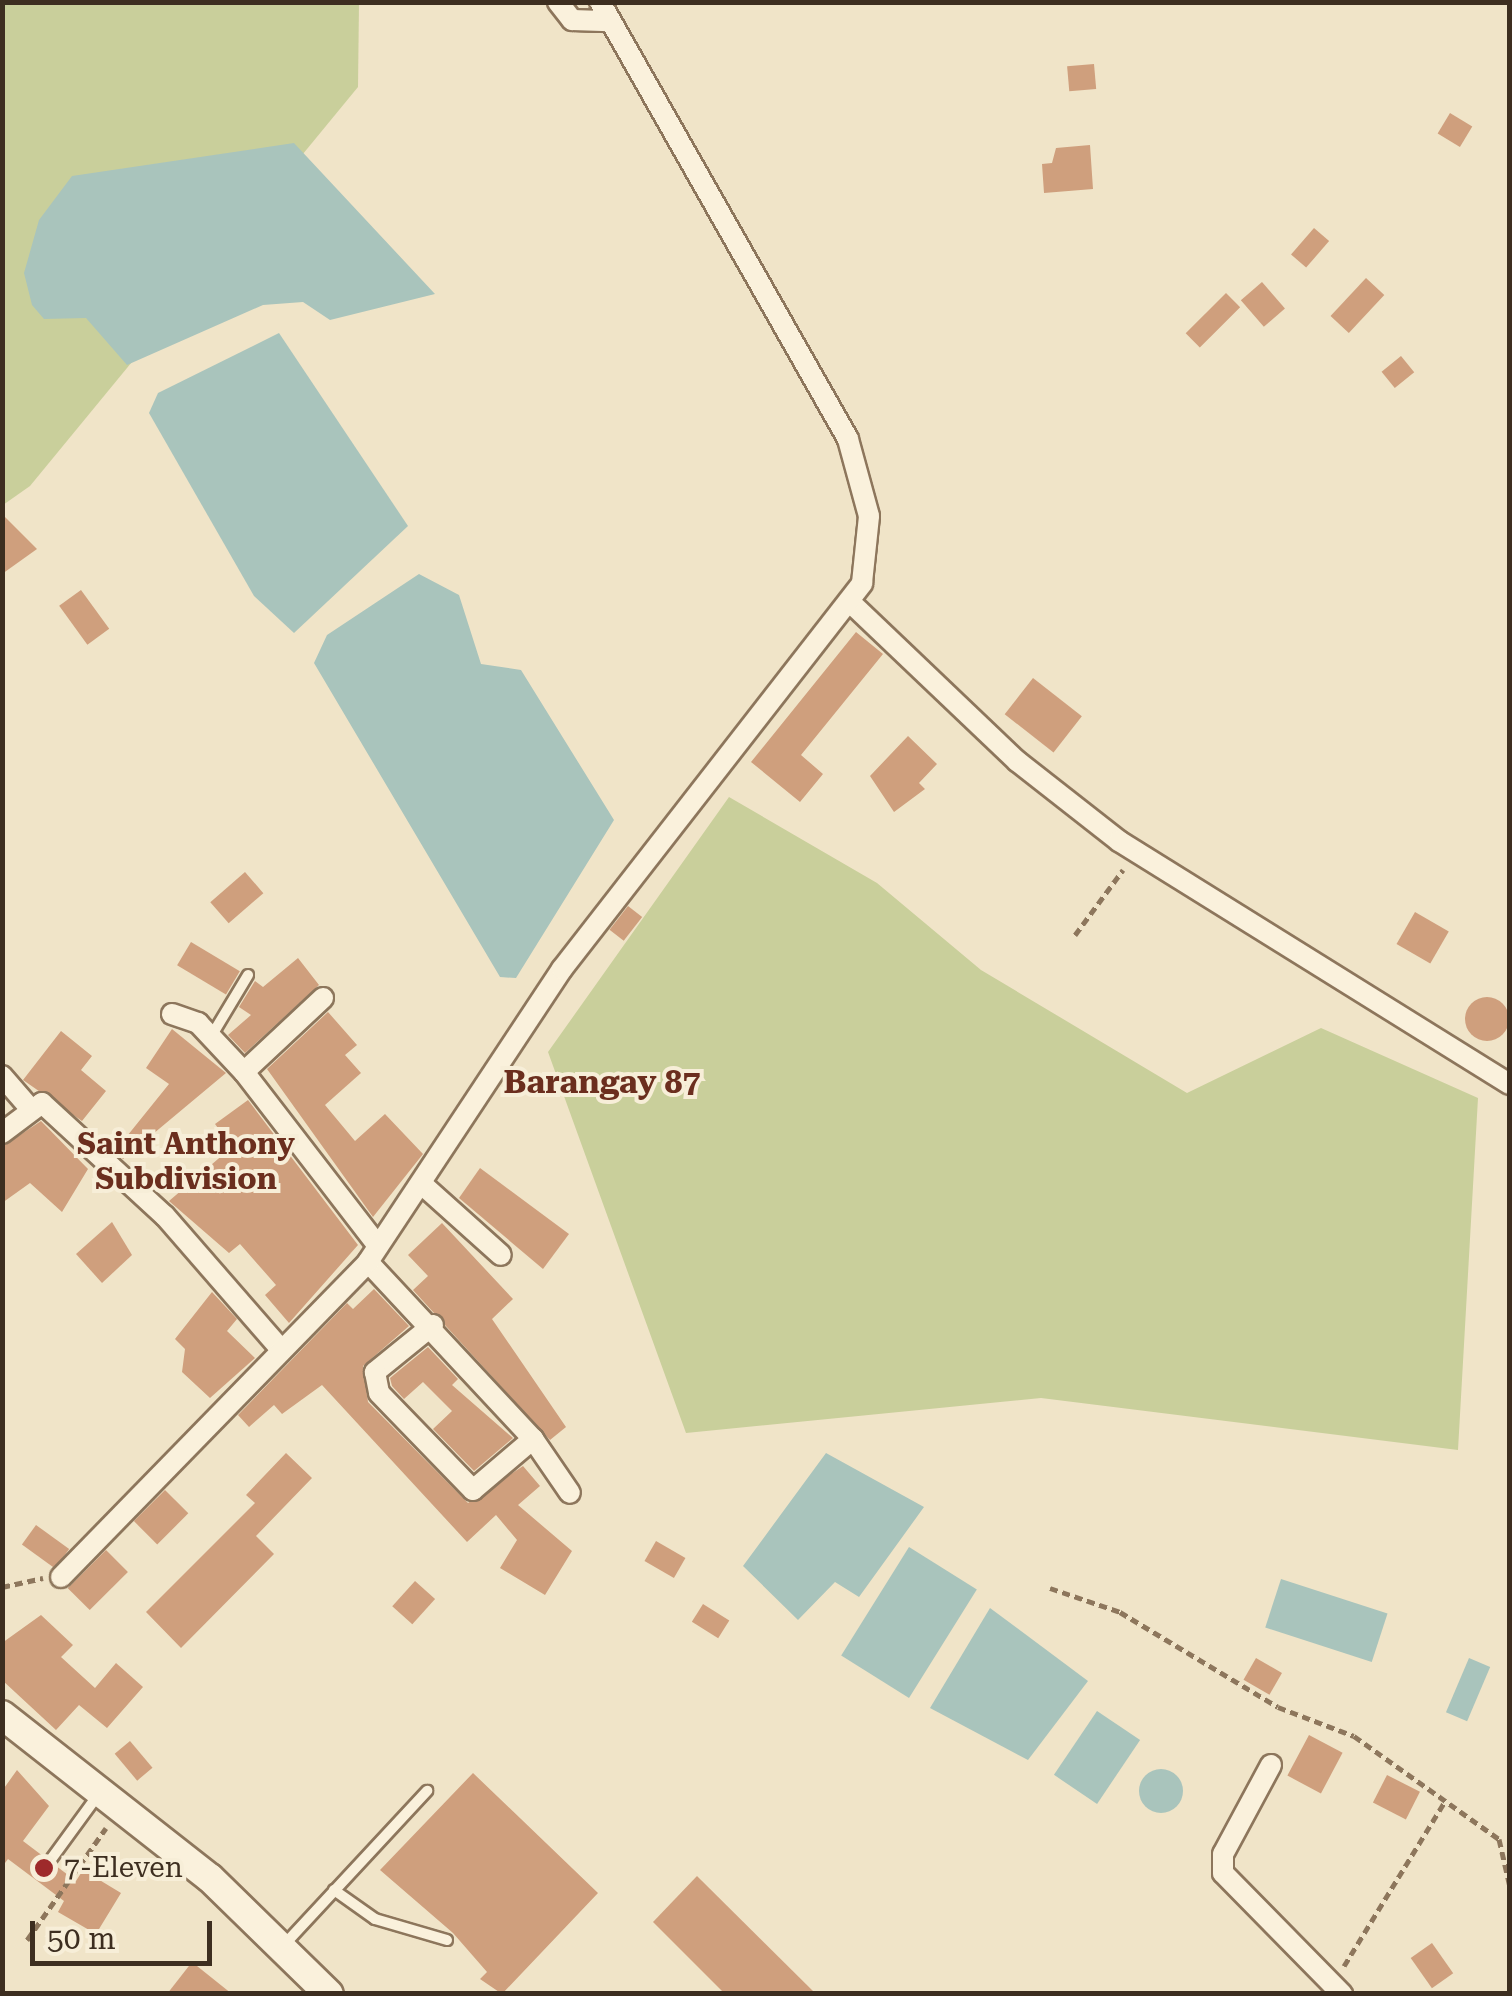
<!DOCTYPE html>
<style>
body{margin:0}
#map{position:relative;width:1512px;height:1996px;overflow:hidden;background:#f0e4c8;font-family:"Roboto Serif",serif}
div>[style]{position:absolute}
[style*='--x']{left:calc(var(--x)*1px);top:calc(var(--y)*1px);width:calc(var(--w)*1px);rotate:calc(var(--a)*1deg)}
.green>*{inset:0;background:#c9cf9b}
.water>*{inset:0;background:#a9c4bc;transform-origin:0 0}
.round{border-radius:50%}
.building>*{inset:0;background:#cf9f7d;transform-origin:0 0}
.path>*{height:5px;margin-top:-2.5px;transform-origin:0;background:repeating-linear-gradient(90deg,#8d765c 0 8px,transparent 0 13px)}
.roads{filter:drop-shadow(2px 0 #8d765c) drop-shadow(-2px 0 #8d765c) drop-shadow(0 2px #8d765c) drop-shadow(0 -2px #8d765c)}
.lane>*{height:10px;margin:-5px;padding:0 5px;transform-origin:5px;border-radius:5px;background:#faf1dc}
.street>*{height:20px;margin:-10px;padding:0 10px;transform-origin:10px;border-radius:10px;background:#faf1dc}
.secondary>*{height:28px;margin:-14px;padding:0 14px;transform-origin:14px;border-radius:14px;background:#faf1dc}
.dots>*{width:28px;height:28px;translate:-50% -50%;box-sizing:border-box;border:5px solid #f7eed8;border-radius:50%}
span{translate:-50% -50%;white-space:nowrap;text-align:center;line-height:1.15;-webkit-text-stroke:8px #f7eed8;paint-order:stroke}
.poi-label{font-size:28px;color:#3d2e20}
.left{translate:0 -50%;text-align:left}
.neighbourhood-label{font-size:30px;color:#6b2e1e;font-weight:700}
.quarter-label{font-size:32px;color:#6b2e1e;font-weight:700}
.frame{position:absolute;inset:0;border:5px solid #3d2e20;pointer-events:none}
.scale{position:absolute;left:30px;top:1921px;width:182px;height:45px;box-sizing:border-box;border:5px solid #3d2e20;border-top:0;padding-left:12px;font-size:30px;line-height:35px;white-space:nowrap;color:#3d2e20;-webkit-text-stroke:8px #f7eed8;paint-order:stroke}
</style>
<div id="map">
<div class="green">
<div style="clip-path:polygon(3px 3px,359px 3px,358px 87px,30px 486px,3px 505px)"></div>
<div style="clip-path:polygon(729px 797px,877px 883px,981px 970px,1187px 1093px,1321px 1028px,1478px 1098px,1458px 1450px,1041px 1398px,686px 1433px,548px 1052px)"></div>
</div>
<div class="water">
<div style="clip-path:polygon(294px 143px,435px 294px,330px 320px,303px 302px,263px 305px,127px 365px,86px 318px,44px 319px,32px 305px,24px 273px,39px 220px,72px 176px)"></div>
<div style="clip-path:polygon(279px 333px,408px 526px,294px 633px,254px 596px,149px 413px,158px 393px)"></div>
<div style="clip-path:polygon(419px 574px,459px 595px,481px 664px,521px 670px,614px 820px,516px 978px,500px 977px,314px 663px,327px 635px)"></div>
<div style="clip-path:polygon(826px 1453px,924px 1507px,859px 1597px,835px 1582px,798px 1620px,743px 1566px)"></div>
<div style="left:909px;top:1547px;width:80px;height:128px;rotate:32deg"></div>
<div style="left:1281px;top:1579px;width:112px;height:51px;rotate:18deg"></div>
<div style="clip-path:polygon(990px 1608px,1088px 1681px,1028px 1760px,930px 1708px)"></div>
<div style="left:1469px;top:1658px;width:23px;height:59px;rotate:23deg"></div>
<div style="left:1097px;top:1711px;width:52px;height:77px;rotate:34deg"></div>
<div class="round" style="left:1139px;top:1769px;width:44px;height:44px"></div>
</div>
<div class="building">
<div style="left:1094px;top:64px;width:25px;height:27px;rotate:85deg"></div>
<div style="left:1450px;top:113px;width:26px;height:24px;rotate:31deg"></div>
<div style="clip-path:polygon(1090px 145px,1093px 189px,1044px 193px,1042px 164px,1052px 163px,1056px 148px)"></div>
<div style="left:1314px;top:228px;width:20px;height:35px;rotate:41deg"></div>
<div style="left:1366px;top:278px;width:25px;height:52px;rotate:43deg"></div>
<div style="left:1262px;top:282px;width:35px;height:28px;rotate:49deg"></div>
<div style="left:1226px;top:293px;width:20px;height:57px;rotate:45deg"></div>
<div style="left:1401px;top:356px;width:21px;height:25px;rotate:51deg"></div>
<div style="clip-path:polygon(2px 514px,37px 549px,2px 574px)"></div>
<div style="left:81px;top:590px;width:48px;height:27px;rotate:54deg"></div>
<div style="clip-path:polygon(856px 632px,883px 654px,801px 755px,823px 774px,800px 802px,751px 762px)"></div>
<div style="left:1033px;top:678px;width:62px;height:46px;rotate:38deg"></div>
<div style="clip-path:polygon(908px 736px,937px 764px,919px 783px,925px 789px,894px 812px,870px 776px)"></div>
<div style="left:245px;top:872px;width:28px;height:46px;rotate:49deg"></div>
<div style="left:628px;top:906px;width:18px;height:30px;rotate:38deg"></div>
<div style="left:1415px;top:912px;width:39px;height:37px;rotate:30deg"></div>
<div style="left:191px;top:942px;width:57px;height:27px;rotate:31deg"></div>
<div style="clip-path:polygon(298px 958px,319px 985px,245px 1053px,228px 1035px,251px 1015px,239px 1007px,255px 981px,263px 987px)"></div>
<div class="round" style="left:1465px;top:997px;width:44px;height:44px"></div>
<div style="clip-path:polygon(328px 1012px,357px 1045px,345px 1055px,361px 1073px,325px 1105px,355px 1141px,385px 1114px,423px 1154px,373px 1217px,267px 1069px)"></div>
<div style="clip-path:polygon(172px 1029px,226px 1073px,123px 1159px,115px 1151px,169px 1084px,146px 1068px)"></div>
<div style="clip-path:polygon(61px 1031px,92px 1056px,81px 1070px,106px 1091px,82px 1121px,23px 1080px)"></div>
<div style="clip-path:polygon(248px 1100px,358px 1245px,289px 1323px,265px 1295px,276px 1285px,240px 1244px,229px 1253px,169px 1201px,232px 1147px,215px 1124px)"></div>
<div style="clip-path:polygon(41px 1121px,88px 1169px,62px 1212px,30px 1183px,2px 1203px,2px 1147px)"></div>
<div style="clip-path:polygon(480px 1168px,569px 1234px,543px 1269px,459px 1198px)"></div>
<div style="clip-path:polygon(112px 1222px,132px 1255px,102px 1283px,76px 1254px)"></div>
<div style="clip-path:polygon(442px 1223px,513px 1299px,492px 1319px,566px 1427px,550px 1440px,413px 1290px,428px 1276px,408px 1255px)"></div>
<div style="clip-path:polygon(374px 1289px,409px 1326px,363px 1366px,368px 1402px,468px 1503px,523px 1466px,540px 1486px,518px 1505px,572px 1551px,545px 1595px,500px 1568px,517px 1540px,496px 1515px,467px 1542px,322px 1385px,282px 1414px,274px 1405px,249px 1427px,238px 1415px,347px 1303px,353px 1309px)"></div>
<div style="clip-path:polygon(212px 1292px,237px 1319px,227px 1331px,255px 1358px,210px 1398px,182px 1372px,185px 1349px,175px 1339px)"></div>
<div style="clip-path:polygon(428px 1347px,458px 1379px,452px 1385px,513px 1438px,474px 1471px,433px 1429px,452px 1411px,423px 1382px,404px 1399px,392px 1386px,390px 1378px)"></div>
<div style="clip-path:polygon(286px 1453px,312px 1478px,256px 1536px,274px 1554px,181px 1648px,146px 1612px,255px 1503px,246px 1495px)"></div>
<div style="left:165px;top:1490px;width:33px;height:44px;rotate:45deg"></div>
<div style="left:36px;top:1525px;width:41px;height:24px;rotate:36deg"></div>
<div style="left:656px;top:1541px;width:34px;height:23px;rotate:30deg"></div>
<div style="left:106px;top:1550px;width:31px;height:54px;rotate:45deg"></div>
<div style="left:415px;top:1581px;width:27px;height:34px;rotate:42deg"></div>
<div style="left:703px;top:1604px;width:31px;height:21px;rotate:32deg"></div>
<div style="clip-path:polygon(41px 1615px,73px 1645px,61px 1657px,95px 1688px,116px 1663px,143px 1687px,107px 1728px,79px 1705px,56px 1730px,2px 1680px,2px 1643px)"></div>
<div style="left:1256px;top:1658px;width:30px;height:25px;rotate:30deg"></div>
<div style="left:1309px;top:1735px;width:38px;height:46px;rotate:28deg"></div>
<div style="left:130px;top:1741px;width:35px;height:20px;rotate:50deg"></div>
<div style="clip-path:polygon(17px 1770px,49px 1806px,23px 1841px,76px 1881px,83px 1870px,121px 1893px,96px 1934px,58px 1912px,64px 1901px,8px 1859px,2px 1867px,2px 1791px)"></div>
<div style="clip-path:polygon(473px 1773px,598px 1893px,502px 1994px,480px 1979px,487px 1972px,453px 1933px,380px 1870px)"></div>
<div style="left:1387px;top:1775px;width:37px;height:31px;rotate:27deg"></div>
<div style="clip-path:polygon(697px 1876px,816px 1994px,725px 1994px,653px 1922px)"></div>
<div style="left:1432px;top:1943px;width:37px;height:26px;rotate:55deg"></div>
<div style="clip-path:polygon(192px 1962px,232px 1994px,167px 1994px)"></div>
</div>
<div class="path">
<div style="--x:1075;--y:935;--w:81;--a:-53.6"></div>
<div style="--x:2;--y:1587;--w:42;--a:-12.4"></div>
<div style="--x:1050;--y:1588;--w:74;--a:18.9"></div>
<div style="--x:1120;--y:1612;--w:184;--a:31"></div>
<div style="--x:1278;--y:1707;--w:81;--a:20.9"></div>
<div style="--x:1354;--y:1736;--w:178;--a:35.4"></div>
<div style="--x:1499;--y:1839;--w:49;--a:77.1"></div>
<div style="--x:27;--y:1940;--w:137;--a:-54.8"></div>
<div style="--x:1344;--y:1966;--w:193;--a:-58.5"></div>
</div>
<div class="roads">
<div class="lane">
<div style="--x:212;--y:1035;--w:70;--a:-59"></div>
<div style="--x:52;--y:1858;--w:78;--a:-53.9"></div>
<div style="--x:334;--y:1890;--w:50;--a:35.3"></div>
<div style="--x:375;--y:1919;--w:75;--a:16.3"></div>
<div style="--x:283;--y:1946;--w:212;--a:-47.1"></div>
</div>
<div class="street">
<div style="--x:558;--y:2;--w:23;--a:52"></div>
<div style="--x:572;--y:20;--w:38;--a:2"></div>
<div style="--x:852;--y:604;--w:228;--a:43.6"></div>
<div style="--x:1017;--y:761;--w:130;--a:38.1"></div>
<div style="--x:1119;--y:841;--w:460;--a:31.9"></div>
<div style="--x:323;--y:998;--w:108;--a:136.9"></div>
<div style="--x:244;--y:1072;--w:218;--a:52.4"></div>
<div style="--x:172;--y:1014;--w:28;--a:19"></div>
<div style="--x:198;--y:1023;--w:67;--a:46.8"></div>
<div style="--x:2;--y:1076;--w:40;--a:49"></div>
<div style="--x:2;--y:1133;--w:50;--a:-36.9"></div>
<div style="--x:42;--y:1103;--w:167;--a:42.6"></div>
<div style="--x:165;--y:1216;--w:172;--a:49"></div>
<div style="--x:424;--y:1186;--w:103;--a:41.9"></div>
<div style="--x:368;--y:1262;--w:242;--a:47"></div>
<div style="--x:533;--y:1439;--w:65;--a:55.6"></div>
<div style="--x:433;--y:1325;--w:75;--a:141"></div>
<div style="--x:375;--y:1372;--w:21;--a:79"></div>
<div style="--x:379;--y:1393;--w:135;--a:45.9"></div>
<div style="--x:473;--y:1490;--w:79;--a:-40.4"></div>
<div style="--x:61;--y:1577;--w:440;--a:-45.7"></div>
<div style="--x:368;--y:1262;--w:351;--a:-56.5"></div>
<div style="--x:562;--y:969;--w:489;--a:-52.1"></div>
<div style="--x:862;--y:583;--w:67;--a:-84"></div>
<div style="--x:869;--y:516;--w:80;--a:-105.3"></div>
<div style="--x:848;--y:439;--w:502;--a:-119.58"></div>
<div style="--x:1271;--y:1765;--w:101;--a:118.3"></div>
<div style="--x:1223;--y:1854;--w:19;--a:90"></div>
<div style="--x:1223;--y:1873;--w:170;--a:45.5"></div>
</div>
<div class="secondary">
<div style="--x:2;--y:1715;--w:264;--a:38.1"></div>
<div style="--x:210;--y:1878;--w:166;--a:44.3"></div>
</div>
</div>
<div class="dots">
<div style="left:44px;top:1868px;background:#9e2a2b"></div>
</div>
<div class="poi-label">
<span class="left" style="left:64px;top:1868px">7-Eleven</span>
</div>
<div class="neighbourhood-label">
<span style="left:186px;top:1161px">Saint Anthony<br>Subdivision</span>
</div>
<div class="quarter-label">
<span style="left:602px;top:1082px">Barangay 87</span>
</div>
<div class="frame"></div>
<div class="scale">50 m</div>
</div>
